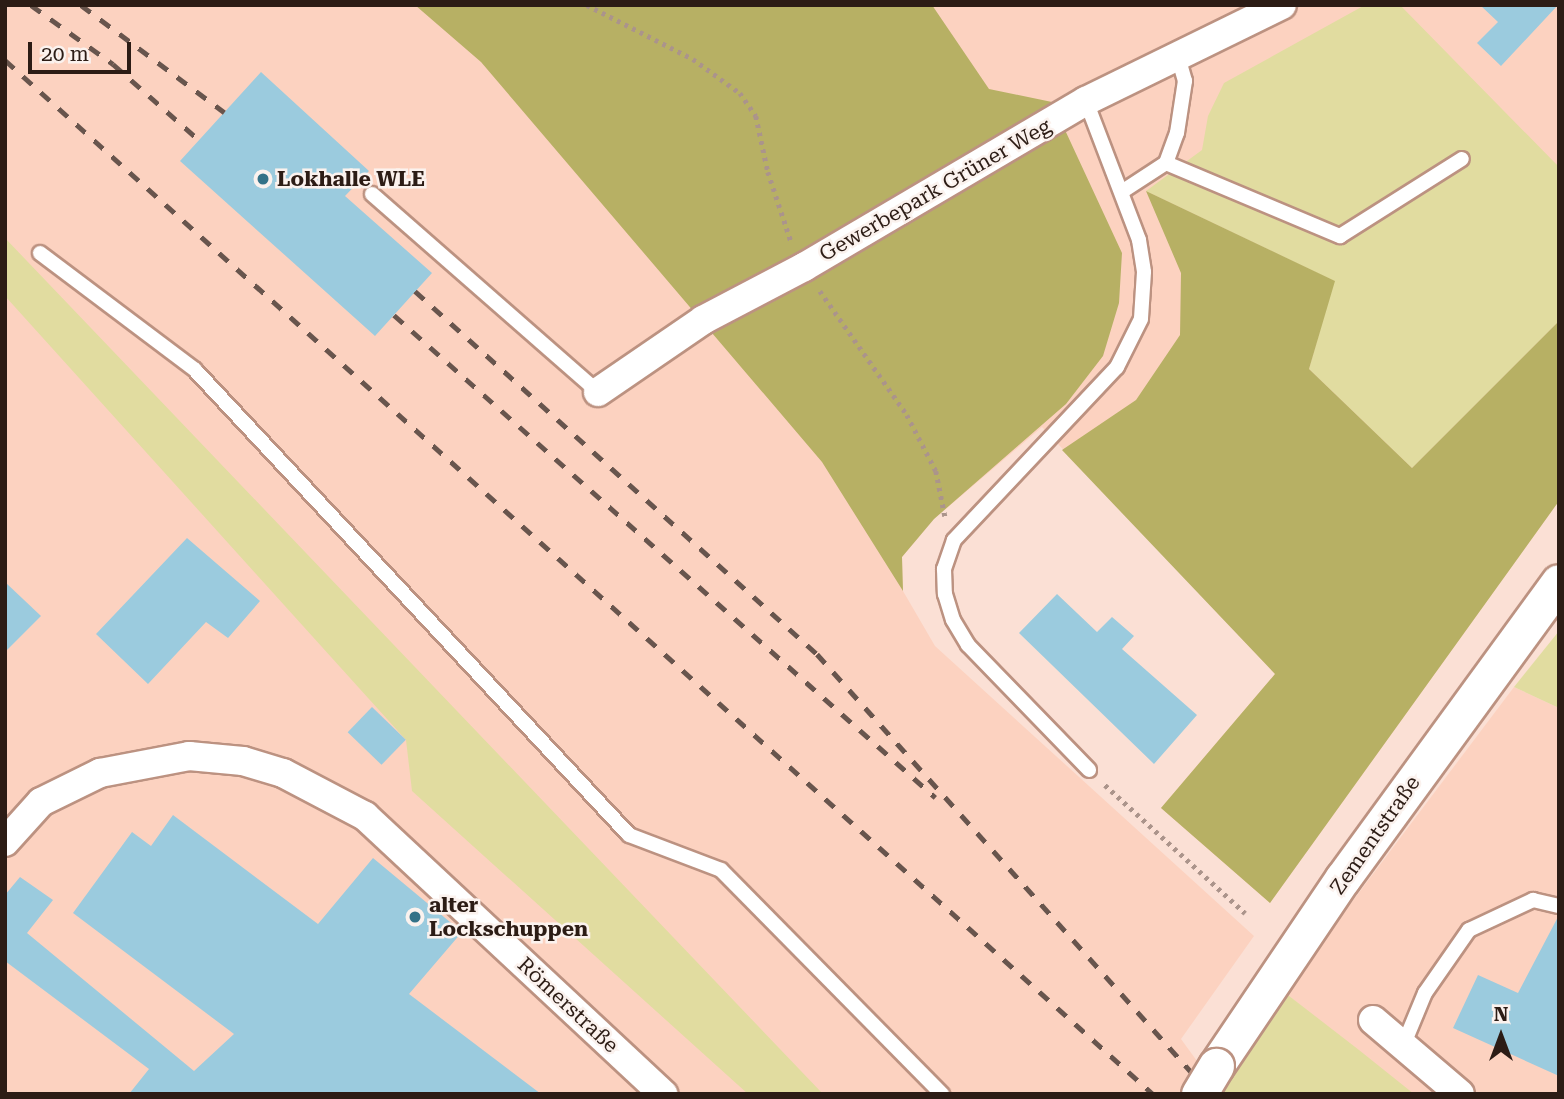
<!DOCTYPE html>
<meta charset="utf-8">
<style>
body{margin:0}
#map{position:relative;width:1564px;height:1099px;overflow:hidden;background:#fbe0d5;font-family:"Roboto Serif",serif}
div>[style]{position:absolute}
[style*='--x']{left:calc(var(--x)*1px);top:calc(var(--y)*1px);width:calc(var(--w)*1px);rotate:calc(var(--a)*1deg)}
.built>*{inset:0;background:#fcd2c0}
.green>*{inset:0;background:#e1dca0}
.forest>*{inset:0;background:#b7b064}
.building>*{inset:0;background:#9bcbde;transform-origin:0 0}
.path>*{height:4.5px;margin-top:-2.25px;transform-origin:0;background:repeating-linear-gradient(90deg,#ab948b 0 3.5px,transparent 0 8.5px)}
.roads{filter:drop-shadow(2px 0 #bc9281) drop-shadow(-2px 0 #bc9281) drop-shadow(0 2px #bc9281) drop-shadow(0 -2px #bc9281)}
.service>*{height:14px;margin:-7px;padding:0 7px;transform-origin:7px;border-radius:7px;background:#fff}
.minor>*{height:28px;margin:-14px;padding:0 14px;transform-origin:14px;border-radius:14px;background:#fff}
.tertiary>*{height:35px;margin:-17.5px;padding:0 17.5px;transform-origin:17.5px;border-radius:17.5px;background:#fff}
.rail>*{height:5px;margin-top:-2.5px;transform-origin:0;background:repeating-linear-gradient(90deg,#68554d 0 12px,transparent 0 24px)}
.bridges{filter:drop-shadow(2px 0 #bc9281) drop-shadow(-2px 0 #bc9281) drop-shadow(0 2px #bc9281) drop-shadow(0 -2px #bc9281)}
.tertiary-bridge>*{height:35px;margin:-17.5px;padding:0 17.5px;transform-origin:17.5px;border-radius:17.5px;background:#fff}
.dots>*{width:19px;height:19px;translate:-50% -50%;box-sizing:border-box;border:4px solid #fbf2ee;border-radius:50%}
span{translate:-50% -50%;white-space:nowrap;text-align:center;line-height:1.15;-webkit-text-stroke:5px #fbf2ee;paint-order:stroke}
.poi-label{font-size:21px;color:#2c1c15;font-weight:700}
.left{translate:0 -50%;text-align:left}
.street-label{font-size:21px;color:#2c1c15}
.frame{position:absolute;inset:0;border:7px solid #2c1c15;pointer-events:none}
.north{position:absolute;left:1466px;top:1001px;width:70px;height:70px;-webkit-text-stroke:5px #fbf2ee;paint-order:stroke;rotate:0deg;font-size:19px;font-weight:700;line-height:28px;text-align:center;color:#2c1c15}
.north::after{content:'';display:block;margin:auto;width:24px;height:32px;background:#2c1c15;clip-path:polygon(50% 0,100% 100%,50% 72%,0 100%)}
.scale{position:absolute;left:28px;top:42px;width:103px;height:32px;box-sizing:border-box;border:4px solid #2c1c15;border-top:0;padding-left:9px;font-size:21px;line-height:24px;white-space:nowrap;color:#2c1c15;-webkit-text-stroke:5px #fbf2ee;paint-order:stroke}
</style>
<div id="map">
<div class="built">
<div style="clip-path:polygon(5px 5px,1559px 5px,1559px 501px,1270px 903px,1161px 808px,1275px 674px,1042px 427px,934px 519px,902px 557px,903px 591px,935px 646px,1254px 936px,1181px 1039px,1221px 1094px,5px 1094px)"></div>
<div style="clip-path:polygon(1514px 687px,1559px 708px,1559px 1094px,1411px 1094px,1284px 992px)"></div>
</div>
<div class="green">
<div style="clip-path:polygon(1365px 5px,1400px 5px,1559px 167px,1559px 321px,1412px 468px,1309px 369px,1334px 281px,1146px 191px,1202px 150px,1208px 116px,1224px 83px)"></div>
<div style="clip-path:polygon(5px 238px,823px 1094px,748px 1094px,412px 791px,406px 740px,5px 296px)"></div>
<div style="clip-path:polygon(1559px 631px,1559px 708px,1514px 687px)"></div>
<div style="clip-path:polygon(1284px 992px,1359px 1050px,1414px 1094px,1221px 1094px,1218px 1089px)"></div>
</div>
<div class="forest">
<div style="clip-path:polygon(415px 5px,932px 5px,989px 89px,1052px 102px,1122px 253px,1119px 303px,1103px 356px,1066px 404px,934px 519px,902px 557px,903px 591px,822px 462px,481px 62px)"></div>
<div style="clip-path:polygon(1146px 191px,1335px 281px,1309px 369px,1412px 468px,1559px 321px,1559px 501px,1270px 903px,1161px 808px,1275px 674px,1062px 450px,1136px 400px,1180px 335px,1181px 273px)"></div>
</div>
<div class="building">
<div style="clip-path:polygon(1480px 5px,1558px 5px,1501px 66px,1477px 43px,1498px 22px)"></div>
<div style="clip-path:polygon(261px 72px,369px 171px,345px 196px,432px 273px,375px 336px,180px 161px)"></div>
<div style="clip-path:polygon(187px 538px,260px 601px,228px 638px,206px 622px,148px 684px,96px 634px)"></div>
<div style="clip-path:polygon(5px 582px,41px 616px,5px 652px)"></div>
<div style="clip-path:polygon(1057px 594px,1097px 632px,1112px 617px,1134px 636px,1122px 649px,1197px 715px,1154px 764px,1019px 633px)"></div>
<div style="left:372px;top:707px;width:47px;height:35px;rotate:44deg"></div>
<div style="clip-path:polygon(173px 815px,318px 924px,373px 858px,462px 932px,409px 994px,541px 1094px,129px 1094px,149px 1069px,5px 961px,5px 895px,20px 877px,53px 900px,27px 933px,194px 1071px,234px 1034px,73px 913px,132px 832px,151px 846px)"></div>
<div style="clip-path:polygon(1559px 915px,1559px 1076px,1453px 1028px,1478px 975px,1518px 993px)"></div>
</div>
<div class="path">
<div style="--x:587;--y:5;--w:119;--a:27"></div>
<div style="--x:693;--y:59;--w:58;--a:35.9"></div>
<div style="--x:740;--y:93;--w:28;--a:55"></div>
<div style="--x:756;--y:116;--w:57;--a:77.9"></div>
<div style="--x:768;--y:172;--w:73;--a:71.6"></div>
<div style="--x:820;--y:291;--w:151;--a:54.9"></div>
<div style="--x:907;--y:415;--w:63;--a:62.6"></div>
<div style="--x:936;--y:471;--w:46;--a:78.7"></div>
<div style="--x:1105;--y:785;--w:190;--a:42.4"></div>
</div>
<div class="roads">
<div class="service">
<div style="--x:1086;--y:101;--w:149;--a:69.1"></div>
<div style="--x:1139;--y:240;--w:32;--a:81"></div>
<div style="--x:1144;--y:272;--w:47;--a:93.7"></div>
<div style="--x:1141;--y:319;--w:54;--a:116.6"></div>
<div style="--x:1117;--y:367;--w:238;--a:133.3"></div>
<div style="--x:954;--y:540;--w:31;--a:109"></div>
<div style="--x:944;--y:569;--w:25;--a:88"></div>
<div style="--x:945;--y:594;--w:27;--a:73"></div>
<div style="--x:953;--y:620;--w:29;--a:59"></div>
<div style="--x:968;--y:645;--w:174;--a:45.9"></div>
<div style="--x:1166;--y:163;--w:32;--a:-70"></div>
<div style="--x:1177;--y:133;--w:53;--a:-81.3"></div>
<div style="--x:1185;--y:81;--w:26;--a:-106"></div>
<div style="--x:1123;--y:191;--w:51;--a:-33.1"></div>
<div style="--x:1166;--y:163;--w:189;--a:22.8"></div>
<div style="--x:1340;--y:236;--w:144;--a:-32.3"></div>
<div style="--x:372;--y:194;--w:300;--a:41.2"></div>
<div style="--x:40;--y:253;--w:194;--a:37"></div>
<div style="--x:195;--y:370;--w:636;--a:46.97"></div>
<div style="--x:629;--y:835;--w:98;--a:20.8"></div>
<div style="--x:721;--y:870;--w:315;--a:45.4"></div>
<div style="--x:1403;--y:1046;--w:57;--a:-67.5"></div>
<div style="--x:1425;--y:993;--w:77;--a:-55.1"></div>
<div style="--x:1469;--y:930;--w:71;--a:-25.1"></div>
<div style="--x:1533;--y:900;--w:27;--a:13"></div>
</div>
<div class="minor">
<div style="--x:598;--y:392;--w:127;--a:-34.4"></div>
<div style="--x:703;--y:320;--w:114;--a:-27.7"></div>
<div style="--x:804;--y:267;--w:327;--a:-30.5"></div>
<div style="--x:1086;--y:101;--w:218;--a:-26.1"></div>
<div style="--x:5;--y:842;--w:54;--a:-48"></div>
<div style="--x:41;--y:802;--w:66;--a:-26.2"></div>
<div style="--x:100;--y:773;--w:91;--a:-10.8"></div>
<div style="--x:189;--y:756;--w:54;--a:5.3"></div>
<div style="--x:243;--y:761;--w:42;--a:16.7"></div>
<div style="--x:283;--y:773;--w:93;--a:27.7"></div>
<div style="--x:365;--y:816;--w:408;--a:43"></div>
<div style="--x:1373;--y:1020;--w:114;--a:40.4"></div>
</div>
<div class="tertiary">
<div style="--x:1216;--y:1066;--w:227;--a:-56"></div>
<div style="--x:1343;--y:878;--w:366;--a:-53.9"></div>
</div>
</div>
<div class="rail">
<div style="--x:31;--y:5;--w:101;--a:35.7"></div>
<div style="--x:113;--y:64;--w:115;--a:41.5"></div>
<div style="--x:81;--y:5;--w:179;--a:36.8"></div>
<div style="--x:5;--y:60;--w:1545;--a:42.01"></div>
<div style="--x:415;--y:291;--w:542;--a:42.08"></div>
<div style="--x:817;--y:654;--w:591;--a:48.16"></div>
<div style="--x:394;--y:315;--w:725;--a:41.7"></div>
</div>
<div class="bridges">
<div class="tertiary-bridge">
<div style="--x:1199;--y:1094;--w:33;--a:-59"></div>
</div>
</div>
<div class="dots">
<div style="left:263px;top:179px;background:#347288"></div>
<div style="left:415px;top:917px;background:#347288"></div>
</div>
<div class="poi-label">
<span class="left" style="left:277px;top:179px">Lokhalle WLE</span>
<span class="left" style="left:429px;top:917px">alter<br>Lockschuppen</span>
</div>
<div class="street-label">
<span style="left:935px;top:190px;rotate:-30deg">Gewerbepark Grüner Weg</span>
<span style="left:1375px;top:835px;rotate:-55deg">Zementstraße</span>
<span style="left:568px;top:1005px;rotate:43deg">Römerstraße</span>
</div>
<div class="frame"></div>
<div class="north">N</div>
<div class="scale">20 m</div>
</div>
